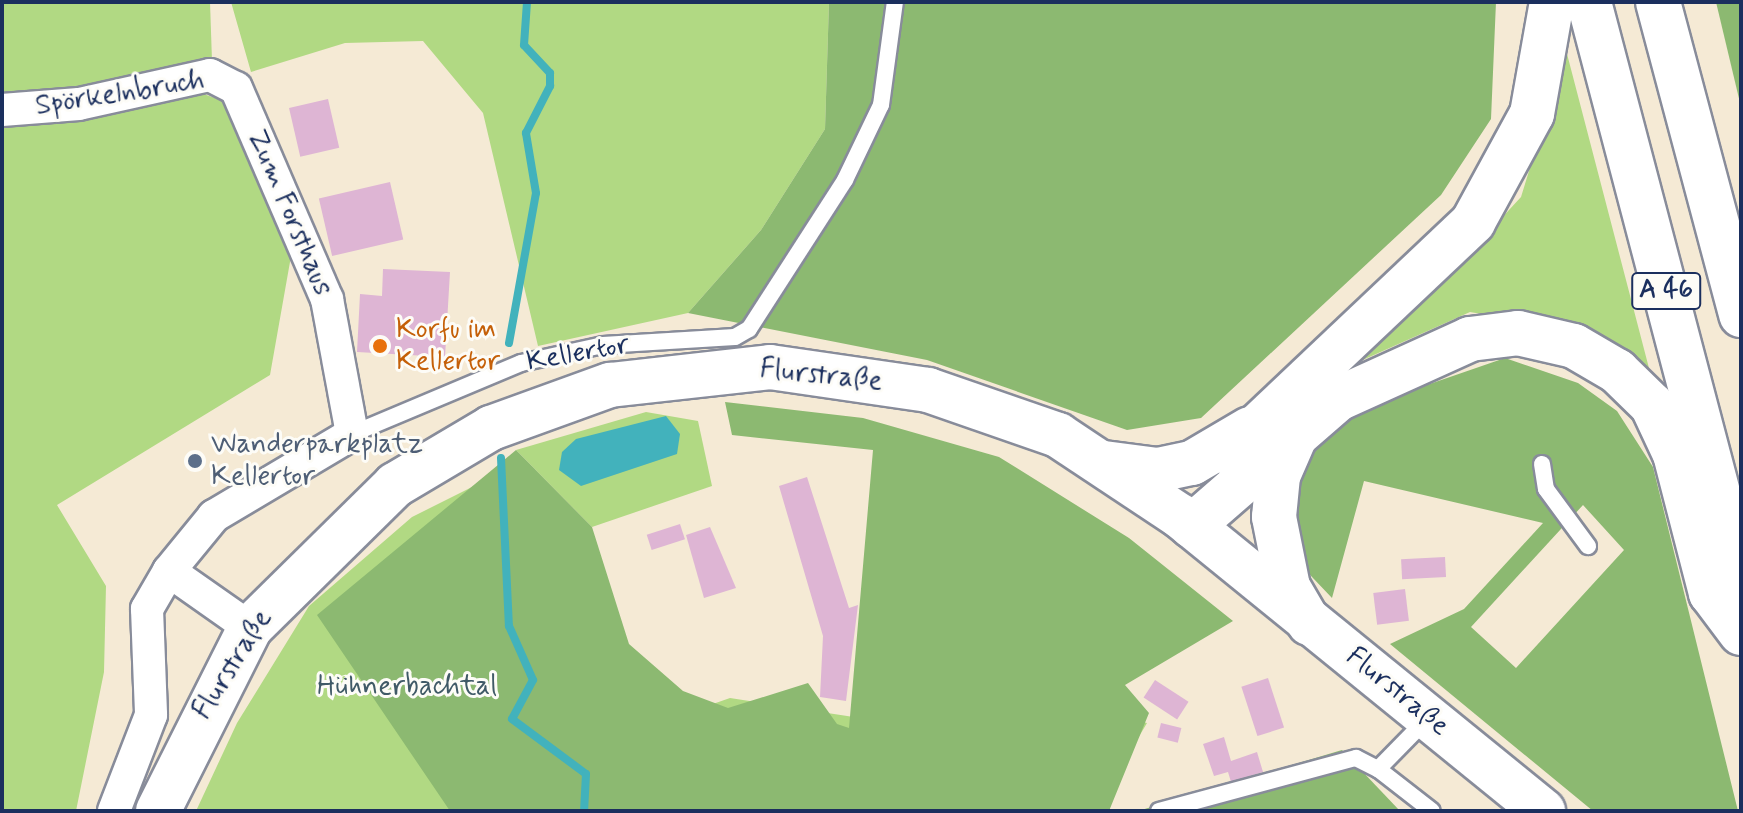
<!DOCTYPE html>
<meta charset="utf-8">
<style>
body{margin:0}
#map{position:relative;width:1743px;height:813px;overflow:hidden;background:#f5ead5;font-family:Mynerve,sans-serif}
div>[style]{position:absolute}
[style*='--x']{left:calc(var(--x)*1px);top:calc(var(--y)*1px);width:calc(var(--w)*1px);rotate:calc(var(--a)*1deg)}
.green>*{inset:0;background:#b1d983}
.forest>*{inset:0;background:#8cb971}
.water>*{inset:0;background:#42b2bc}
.stream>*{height:8px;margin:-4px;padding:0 4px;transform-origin:4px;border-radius:4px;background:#42b2bc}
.building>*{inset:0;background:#deb5d4;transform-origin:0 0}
.roads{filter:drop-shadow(2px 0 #888c9a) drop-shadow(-2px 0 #888c9a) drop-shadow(0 2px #888c9a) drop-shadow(0 -2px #888c9a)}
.lane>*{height:16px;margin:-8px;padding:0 8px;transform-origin:8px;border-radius:8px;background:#fff}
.street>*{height:32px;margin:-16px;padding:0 16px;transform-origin:16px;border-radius:16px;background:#fff}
.secondary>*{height:44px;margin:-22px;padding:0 22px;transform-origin:22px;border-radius:22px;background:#fff}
.highway>*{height:44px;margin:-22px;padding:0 22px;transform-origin:22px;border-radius:22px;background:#fff}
.dots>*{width:22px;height:22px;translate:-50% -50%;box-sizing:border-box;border:4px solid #fdfcf7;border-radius:50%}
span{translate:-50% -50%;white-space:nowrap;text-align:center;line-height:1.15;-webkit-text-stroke:6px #fdfcf7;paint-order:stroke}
.shield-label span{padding:2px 6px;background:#fdfcf7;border:2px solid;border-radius:6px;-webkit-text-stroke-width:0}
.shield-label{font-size:26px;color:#1b2f5e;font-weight:700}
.street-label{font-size:28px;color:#1b2f5e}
.food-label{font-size:28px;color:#c56008}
.left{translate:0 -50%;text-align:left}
.service-label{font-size:28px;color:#4e5e75}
.park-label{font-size:28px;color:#405a67}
.frame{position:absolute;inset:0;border:4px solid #1b2f5e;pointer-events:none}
</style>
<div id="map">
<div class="green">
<div style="clip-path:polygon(2px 2px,210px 2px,212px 61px,80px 97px,2px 96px)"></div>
<div style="clip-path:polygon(231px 2px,829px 2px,825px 129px,761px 230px,688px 313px,538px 346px,483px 113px,423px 41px,345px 43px,251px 72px)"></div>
<div style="clip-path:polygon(1566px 50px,1650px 372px,1582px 331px,1470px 312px,1347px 367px,1449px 275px,1521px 197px)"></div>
<div style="clip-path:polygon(192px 90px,235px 105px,293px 245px,270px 375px,57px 505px,106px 586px,104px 672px,76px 811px,2px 811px,2px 119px)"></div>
<div style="clip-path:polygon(646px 412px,698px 421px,712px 486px,592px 527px,516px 450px)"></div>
<div style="clip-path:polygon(480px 483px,593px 746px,730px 698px,893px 723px,1018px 692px,1147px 723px,1095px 811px,196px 811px,237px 723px,309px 606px,412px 517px)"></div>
</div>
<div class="forest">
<div style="clip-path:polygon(829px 2px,1496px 2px,1491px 119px,1441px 195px,1201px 418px,1127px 430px,927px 360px,688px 313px,761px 230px,825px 129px)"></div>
<div style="clip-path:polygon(1716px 2px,1741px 2px,1741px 107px)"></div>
<div style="clip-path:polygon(evenodd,1505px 358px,1578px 383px,1617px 411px,1653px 467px,1738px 811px,1593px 811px,1390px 644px,1464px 609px,1543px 523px,1364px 481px,1332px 598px,1293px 557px,1289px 490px,1337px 416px,1505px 358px,1583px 505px,1624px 550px,1516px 668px,1471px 627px,1583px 505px)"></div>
<div style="clip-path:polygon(725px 402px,863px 418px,999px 457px,1129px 538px,1233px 621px,1125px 685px,1149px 713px,1109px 811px,450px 811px,317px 615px,516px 450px,592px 527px,629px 644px,683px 691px,728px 708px,808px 683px,837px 724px,849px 728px,873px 450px,732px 435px)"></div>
<div style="clip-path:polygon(1342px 750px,1400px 811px,1138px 811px)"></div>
</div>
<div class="water">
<div style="clip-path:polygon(666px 416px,680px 434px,677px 454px,581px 486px,559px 470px,562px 452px,576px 439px)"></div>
</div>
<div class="stream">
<div style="--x:509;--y:343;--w:152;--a:-79.8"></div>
<div style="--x:536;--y:193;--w:61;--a:-99.5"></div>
<div style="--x:526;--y:133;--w:53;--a:-62.9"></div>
<div style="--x:550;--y:86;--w:13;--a:-90"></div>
<div style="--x:550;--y:73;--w:38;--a:-133"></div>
<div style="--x:524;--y:45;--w:43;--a:-86"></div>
<div style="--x:501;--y:458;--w:168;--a:87.3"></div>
<div style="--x:509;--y:626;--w:59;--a:66"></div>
<div style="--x:533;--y:680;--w:44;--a:118.3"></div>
<div style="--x:512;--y:719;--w:92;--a:36.6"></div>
<div style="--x:586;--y:774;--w:37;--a:93"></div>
</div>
<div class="building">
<div style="left:328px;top:99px;width:50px;height:40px;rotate:77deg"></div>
<div style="left:390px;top:182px;width:59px;height:73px;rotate:77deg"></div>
<div style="clip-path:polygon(383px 269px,450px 272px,445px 357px,357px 352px,360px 294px,382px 296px)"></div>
<div style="clip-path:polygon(807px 477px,849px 608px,858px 605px,846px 701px,820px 697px,823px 636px,779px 486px)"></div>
<div style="left:680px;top:524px;width:16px;height:35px;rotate:72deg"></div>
<div style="clip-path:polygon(710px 527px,736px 588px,704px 598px,686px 535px)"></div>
<div style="left:1445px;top:557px;width:20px;height:44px;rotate:87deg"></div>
<div style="left:1405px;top:589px;width:32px;height:32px;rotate:83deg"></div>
<div style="left:1268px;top:678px;width:52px;height:28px;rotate:72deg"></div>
<div style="left:1155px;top:680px;width:40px;height:21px;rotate:33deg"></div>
<div style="left:1161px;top:723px;width:21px;height:15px;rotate:14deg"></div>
<div style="clip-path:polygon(1224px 737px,1231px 761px,1257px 752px,1263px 772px,1231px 782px,1228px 772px,1214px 776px,1203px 744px)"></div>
</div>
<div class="roads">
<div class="lane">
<div style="--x:352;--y:434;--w:183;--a:-22.8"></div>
<div style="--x:521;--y:363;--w:84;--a:-12.4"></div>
<div style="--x:603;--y:345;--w:132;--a:-3.5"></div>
<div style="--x:735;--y:337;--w:16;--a:-30"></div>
<div style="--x:749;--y:329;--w:177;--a:-57.2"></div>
<div style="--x:845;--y:180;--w:83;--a:-64.4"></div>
<div style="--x:881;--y:105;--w:104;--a:-82.3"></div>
<div style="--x:1542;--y:464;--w:25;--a:81"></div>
<div style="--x:1546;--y:489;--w:71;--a:53.6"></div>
<div style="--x:1378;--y:769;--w:68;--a:37.9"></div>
<div style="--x:1159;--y:811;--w:204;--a:-15.1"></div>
<div style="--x:1356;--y:758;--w:25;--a:27"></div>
<div style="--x:1378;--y:769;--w:70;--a:-45.6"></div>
</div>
<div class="street">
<div style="--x:2;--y:110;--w:77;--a:-4.5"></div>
<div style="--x:79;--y:104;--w:134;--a:-12.5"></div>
<div style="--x:210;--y:75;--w:29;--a:27"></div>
<div style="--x:236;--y:88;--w:230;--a:66.7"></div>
<div style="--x:327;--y:299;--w:137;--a:79.5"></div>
<div style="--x:352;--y:434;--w:161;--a:149.3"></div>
<div style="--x:214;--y:516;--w:71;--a:129.3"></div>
<div style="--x:169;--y:571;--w:44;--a:120.1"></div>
<div style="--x:147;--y:609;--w:106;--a:87.8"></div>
<div style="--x:151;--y:715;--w:103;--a:111.1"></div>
<div style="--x:169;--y:571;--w:99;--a:35.1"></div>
</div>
<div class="secondary">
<div style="--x:158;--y:811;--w:205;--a:-63.3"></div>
<div style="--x:250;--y:628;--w:204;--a:-44.6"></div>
<div style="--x:395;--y:485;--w:112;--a:-30.7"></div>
<div style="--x:491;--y:428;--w:127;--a:-19.9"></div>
<div style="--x:610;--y:385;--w:161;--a:-6.4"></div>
<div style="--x:770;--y:367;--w:160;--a:8.3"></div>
<div style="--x:928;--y:390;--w:138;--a:19.1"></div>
<div style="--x:1058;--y:435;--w:146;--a:33.6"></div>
<div style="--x:1180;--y:516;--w:468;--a:39.1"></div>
</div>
<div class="highway">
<div style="--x:1589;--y:2;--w:598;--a:75.27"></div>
<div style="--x:1658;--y:2;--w:324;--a:75.1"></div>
<div style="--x:1295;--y:437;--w:43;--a:113.6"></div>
<div style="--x:1278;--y:476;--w:41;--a:95.6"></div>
<div style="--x:1274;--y:517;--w:71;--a:78.7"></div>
<div style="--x:1288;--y:587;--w:42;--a:59.7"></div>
<div style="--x:1229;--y:453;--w:336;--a:-43.4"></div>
<div style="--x:1473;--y:222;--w:123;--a:-61.4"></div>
<div style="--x:1532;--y:114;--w:114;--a:-79.9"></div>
<div style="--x:1104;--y:463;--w:54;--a:7.4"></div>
<div style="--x:1158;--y:470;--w:35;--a:-12"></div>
<div style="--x:1192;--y:463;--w:67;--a:-30.4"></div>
<div style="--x:1192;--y:526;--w:194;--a:-41"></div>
<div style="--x:1338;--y:399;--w:145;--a:-24.4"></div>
<div style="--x:1470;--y:339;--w:48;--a:-7.1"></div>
<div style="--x:1518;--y:333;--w:57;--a:13.1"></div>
<div style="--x:1574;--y:346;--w:50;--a:30.2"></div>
<div style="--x:1617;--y:371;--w:49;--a:44.2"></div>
<div style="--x:1652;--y:405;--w:54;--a:64.9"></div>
<div style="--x:1675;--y:454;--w:144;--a:75.5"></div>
<div style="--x:1711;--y:593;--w:50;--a:53.1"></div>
</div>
</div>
<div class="dots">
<div style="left:380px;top:346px;background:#e8710a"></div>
<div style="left:195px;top:461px;background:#5c6f8a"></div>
</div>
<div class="shield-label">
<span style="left:1666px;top:291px">A 46</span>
</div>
<div class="street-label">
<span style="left:120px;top:94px;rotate:-9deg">Spörkelnbruch</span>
<span style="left:289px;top:213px;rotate:67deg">Zum Forsthaus</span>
<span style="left:578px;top:354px;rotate:-10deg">Kellertor</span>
<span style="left:821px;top:376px;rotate:6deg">Flurstraße</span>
<span style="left:233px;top:665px;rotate:-58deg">Flurstraße</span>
<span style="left:1397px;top:692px;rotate:39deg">Flurstraße</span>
</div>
<div class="food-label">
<span class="left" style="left:396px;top:346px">Korfu im<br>Kellertor</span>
</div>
<div class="service-label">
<span class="left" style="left:211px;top:461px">Wanderparkplatz<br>Kellertor</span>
</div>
<div class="park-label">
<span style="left:407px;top:687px">Hühnerbachtal</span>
</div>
<div class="frame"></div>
</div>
